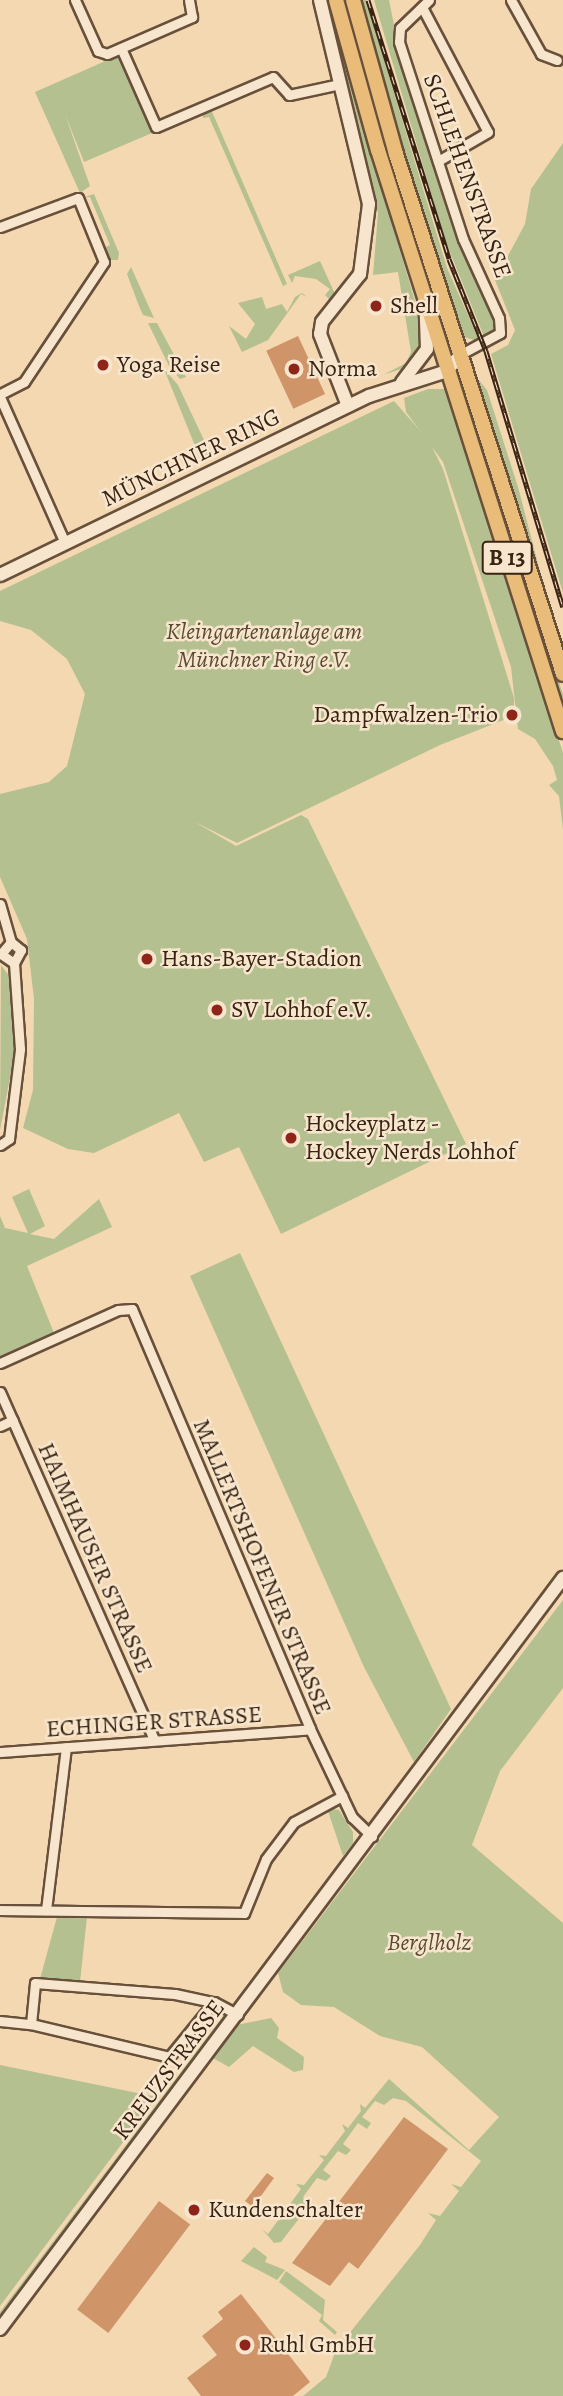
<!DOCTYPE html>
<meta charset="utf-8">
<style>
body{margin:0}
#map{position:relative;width:563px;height:2396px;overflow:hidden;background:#f3d8b2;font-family:Alegreya,serif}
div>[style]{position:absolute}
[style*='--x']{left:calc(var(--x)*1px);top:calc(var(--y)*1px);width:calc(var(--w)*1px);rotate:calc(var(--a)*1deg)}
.green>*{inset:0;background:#b5c090}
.building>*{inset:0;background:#d09469;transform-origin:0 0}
.roads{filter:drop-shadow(2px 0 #68503b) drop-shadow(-2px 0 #68503b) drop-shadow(0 2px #68503b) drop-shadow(0 -2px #68503b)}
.street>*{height:9px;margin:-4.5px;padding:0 4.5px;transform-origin:4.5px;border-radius:4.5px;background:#f7e6cd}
.secondary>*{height:12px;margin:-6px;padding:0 6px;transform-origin:6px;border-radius:6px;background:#f7e6cd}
.primary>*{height:14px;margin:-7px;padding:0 7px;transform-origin:7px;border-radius:7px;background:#eabc79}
.rail>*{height:5px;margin-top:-2.5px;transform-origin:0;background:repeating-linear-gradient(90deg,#f7e6cd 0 8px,#3a2313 0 16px);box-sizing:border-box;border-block:2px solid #3a2313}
.dots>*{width:19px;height:19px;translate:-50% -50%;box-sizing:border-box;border:4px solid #f7e6cd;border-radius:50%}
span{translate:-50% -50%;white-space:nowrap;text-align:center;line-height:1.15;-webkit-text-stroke:5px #f7e6cd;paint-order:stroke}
.shield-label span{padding:2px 5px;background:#f7e6cd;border:2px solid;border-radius:5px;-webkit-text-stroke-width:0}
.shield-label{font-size:23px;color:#3a2313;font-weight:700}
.street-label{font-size:24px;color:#3a2313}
.poi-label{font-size:24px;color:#3a2313}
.left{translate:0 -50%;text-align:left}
.right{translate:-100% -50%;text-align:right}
.park-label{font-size:24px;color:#594a32;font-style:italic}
</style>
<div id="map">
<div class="green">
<div style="clip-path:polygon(326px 0,425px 335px,407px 367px,389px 373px,385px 374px,406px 363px,411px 352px,398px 272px,373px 275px,378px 213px)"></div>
<div style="clip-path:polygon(341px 0,346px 0,449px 344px,398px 197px)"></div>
<div style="clip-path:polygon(359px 0,366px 0,447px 268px,480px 342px,461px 336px)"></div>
<div style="clip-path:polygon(374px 0,389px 0,402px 64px,459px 246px,494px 320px,493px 333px,485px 339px,445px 240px)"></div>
<div style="clip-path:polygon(119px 55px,152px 133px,84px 162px,65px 114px,90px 186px,80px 193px,35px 92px)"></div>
<div style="clip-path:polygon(210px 107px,287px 284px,283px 286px,209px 117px,203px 118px,202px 110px)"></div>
<div style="clip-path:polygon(563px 143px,563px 593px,491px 354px,508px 345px,515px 330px,495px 280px,525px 224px,531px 189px)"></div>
<div style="clip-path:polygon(94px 194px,119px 253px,118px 260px,111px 260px,104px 248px,110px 245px,90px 197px,82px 198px)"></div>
<div style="clip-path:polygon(320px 261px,335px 294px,329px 299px,325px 295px,330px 289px,316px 279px,295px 276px,292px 283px,288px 275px)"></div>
<div style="clip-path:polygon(131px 267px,154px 318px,143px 315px,139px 306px,127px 274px)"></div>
<div style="clip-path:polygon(302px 293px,307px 297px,301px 294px,268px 340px,242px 352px,229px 326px,246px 339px,255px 324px,238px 303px,262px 297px,266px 309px,282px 304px,287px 312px,295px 297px)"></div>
<div style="clip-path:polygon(148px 323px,157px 323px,186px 377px,180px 379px,169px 366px)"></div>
<div style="clip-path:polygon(164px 369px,178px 385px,212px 457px,202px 463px)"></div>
<div style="clip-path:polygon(478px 379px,487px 390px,518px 487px,563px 659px)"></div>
<div style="clip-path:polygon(428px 389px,446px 389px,450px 395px,563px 753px,563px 830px,559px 796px,549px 785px,557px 780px,553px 766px,535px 739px,518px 729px,511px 667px,443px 462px,406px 412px,404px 398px)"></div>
<div style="clip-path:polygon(394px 401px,429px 441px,443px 469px,514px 698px,514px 716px,440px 745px,237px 843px,195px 822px,236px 846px,301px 815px,308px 819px,466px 1144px,281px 1234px,239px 1147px,204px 1162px,179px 1113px,94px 1153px,68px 1149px,23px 1128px,33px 1090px,34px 999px,27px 939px,0 877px,0 794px,49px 782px,67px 766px,85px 694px,67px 659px,31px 630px,0 621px,0 591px)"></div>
<div style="clip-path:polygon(496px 500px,563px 694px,563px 716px)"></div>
<div style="clip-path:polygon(1px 965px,13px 981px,16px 1046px,0 1130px)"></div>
<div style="clip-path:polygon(29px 1189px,45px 1226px,30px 1234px,54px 1239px,99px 1199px,112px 1227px,27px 1266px,54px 1333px,0 1357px,0 1216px,5px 1228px,28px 1233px,12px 1197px)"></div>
<div style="clip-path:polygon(240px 1253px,451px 1709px,414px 1762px,364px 1667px,190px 1276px)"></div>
<div style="clip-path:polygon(563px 1600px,563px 1688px,500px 1771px,472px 1845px,563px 1923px,563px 2396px,303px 2396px,326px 2377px,336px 2350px,420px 2245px,436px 2220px,428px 2213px,440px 2216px,459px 2191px,451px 2184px,461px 2187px,481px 2161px,406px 2101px,393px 2098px,384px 2105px,375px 2101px,362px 2117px,371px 2123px,367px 2129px,358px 2123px,343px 2144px,351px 2150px,346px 2155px,338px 2151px,323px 2170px,331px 2176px,326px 2181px,317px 2178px,303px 2197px,311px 2203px,281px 2242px,274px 2243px,262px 2229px,268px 2234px,301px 2189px,296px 2184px,304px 2185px,324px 2160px,319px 2155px,326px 2156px,345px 2131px,342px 2124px,348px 2128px,361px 2111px,360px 2104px,365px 2108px,389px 2079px,469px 2150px,499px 2117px,422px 2047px,380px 2036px,334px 2007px,301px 2005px,283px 1992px,278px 1973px)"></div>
<div style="clip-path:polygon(327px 1808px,339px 1810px,353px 1832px,353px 1843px,343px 1856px)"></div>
<div style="clip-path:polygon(57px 1917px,87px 1917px,80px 1982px,40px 1979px)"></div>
<div style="clip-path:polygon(224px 2015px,224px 2022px,0 2318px,0 2312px)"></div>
<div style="clip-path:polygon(271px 2018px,279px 2028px,277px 2038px,304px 2057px,303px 2070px,294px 2072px,253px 2046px,229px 2067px,213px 2058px,237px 2025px)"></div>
<div style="clip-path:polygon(0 2065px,157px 2097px,0 2306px)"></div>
<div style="clip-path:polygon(254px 2247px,267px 2257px,265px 2262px,285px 2270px,277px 2280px,241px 2261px)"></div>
<div style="clip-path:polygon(286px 2271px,325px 2300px,323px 2320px,337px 2332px,335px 2335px,319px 2321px,322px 2315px,279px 2282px)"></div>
</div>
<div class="building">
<div style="left:298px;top:336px;width:64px;height:35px;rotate:65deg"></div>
<div style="clip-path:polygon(404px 2117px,448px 2149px,358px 2269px,349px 2262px,330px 2286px,292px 2263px)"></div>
<div style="clip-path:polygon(267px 2173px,274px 2178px,253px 2207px,245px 2201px)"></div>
<div style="left:159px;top:2201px;width:39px;height:136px;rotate:37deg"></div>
<div style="clip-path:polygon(241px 2294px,310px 2382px,293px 2396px,201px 2396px,187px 2378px,217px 2355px,202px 2336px,223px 2319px,218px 2312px)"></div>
</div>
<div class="roads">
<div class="street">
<div style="--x:75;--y:0;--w:56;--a:65.7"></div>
<div style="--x:98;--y:51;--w:9;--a:18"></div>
<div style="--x:107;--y:54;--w:93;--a:-23.5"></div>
<div style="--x:192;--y:17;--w:17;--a:-100"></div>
<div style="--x:429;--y:0;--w:40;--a:136"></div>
<div style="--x:400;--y:28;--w:14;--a:94"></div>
<div style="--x:399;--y:42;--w:207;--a:72"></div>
<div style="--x:463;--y:239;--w:87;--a:65.5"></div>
<div style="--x:499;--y:318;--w:15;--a:86"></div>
<div style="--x:500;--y:333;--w:44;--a:151.7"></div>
<div style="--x:511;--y:0;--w:62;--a:60.9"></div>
<div style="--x:541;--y:54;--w:17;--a:21"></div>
<div style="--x:422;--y:7;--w:141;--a:62.2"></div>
<div style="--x:488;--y:132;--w:58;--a:149.9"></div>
<div style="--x:121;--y:48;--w:86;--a:66.1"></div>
<div style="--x:156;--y:127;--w:127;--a:-23.1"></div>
<div style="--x:273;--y:77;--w:24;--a:48"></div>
<div style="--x:289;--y:95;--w:52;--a:-12.2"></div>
<div style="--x:0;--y:227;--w:83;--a:-20.4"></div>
<div style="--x:78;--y:198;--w:69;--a:67.9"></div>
<div style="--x:104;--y:262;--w:144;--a:123.7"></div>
<div style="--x:24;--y:382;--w:27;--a:153"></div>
<div style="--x:0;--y:397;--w:160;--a:66"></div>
<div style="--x:0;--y:904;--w:40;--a:74"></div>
<div style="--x:11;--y:942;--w:16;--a:130"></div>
<div style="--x:1;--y:954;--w:16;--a:35"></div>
<div style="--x:11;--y:942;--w:13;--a:39"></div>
<div style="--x:21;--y:950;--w:15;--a:118"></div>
<div style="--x:0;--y:1145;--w:11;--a:-34"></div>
<div style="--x:9;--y:1139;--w:91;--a:-83"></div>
<div style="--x:20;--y:1049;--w:86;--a:-94"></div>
<div style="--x:0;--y:1363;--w:129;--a:-24.2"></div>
<div style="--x:118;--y:1310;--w:14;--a:-4"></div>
<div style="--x:132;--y:1309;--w:456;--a:67"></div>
<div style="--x:310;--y:1729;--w:98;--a:64.5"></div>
<div style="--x:352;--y:1817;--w:28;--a:44"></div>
<div style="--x:0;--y:1392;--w:380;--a:66.1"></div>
<div style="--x:0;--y:1426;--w:14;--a:-25"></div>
<div style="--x:0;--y:1752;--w:311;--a:-4.2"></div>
<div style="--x:0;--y:1910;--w:244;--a:0.7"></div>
<div style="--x:244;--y:1913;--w:58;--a:-67.8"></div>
<div style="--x:266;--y:1859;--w:46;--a:-52.9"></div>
<div style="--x:294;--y:1822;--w:55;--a:-28.4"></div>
<div style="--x:46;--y:1910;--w:164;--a:-83"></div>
<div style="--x:0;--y:2021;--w:31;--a:6"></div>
<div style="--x:31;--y:2024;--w:41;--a:-84.4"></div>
<div style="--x:35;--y:1983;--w:140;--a:4.5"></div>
<div style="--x:175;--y:1994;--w:40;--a:12"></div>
<div style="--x:214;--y:2002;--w:27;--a:28"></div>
<div style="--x:31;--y:2024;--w:142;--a:13.4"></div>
<div style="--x:169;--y:2057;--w:71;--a:-50.7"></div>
</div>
<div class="secondary">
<div style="--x:320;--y:0;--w:210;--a:76.5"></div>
<div style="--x:369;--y:204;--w:71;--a:97.3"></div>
<div style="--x:360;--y:274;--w:61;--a:128.4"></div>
<div style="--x:322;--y:322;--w:12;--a:99"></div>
<div style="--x:320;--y:334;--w:77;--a:68.7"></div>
<div style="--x:402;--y:382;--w:41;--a:-52.9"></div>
<div style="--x:427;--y:349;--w:34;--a:-92"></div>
<div style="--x:0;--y:575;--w:410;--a:-25.9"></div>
<div style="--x:369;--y:396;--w:82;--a:-17.8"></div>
<div style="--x:447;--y:371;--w:22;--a:-51"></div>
<div style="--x:0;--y:2329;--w:939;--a:-53.14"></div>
</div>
<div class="primary">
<div style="--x:336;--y:0;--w:156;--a:74.4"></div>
<div style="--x:378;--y:150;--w:610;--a:72.34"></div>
<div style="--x:353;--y:0;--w:160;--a:74.4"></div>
<div style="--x:396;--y:154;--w:546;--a:72.2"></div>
</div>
</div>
<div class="rail">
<div style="--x:368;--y:0;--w:271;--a:72.6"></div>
<div style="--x:449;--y:259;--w:99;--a:68.1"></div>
<div style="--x:486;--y:351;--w:267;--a:73.3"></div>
</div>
<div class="dots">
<div style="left:376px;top:306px;background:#8f2418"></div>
<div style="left:103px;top:365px;background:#8f2418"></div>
<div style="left:294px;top:369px;background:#8f2418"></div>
<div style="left:512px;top:715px;background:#8f2418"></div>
<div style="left:147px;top:959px;background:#8f2418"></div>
<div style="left:217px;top:1010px;background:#8f2418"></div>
<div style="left:291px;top:1138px;background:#8f2418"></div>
<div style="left:194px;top:2210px;background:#8f2418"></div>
<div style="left:245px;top:2345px;background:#8f2418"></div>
</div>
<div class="shield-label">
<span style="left:507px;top:558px">B 13</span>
</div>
<div class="street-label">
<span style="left:467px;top:176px;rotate:70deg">SCHLEHENSTRASSE</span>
<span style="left:191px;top:458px;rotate:-26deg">MÜNCHNER RING</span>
<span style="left:95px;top:1558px;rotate:66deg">HAIMHAUSER STRASSE</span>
<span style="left:262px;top:1567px;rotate:67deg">MALLERTSHOFENER STRASSE</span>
<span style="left:154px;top:1722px;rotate:-4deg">ECHINGER STRASSE</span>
<span style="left:169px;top:2070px;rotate:-53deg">KREUZSTRASSE</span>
</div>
<div class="poi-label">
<span class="left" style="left:390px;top:306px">Shell</span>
<span class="left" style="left:117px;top:365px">Yoga Reise</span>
<span class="left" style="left:308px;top:369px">Norma</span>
<span class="right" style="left:498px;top:715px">Dampfwalzen-Trio</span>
<span class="left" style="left:161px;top:959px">Hans-Bayer-Stadion</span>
<span class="left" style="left:231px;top:1010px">SV Lohhof e.V.</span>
<span class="left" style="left:305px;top:1138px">Hockeyplatz -<br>Hockey Nerds Lohhof</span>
<span class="left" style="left:208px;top:2210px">Kundenschalter</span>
<span class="left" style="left:259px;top:2345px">Ruhl GmbH</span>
</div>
<div class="park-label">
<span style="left:264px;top:646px">Kleingartenanlage am<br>Münchner Ring e.V.</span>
<span style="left:429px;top:1943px">Berglholz</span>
</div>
</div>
